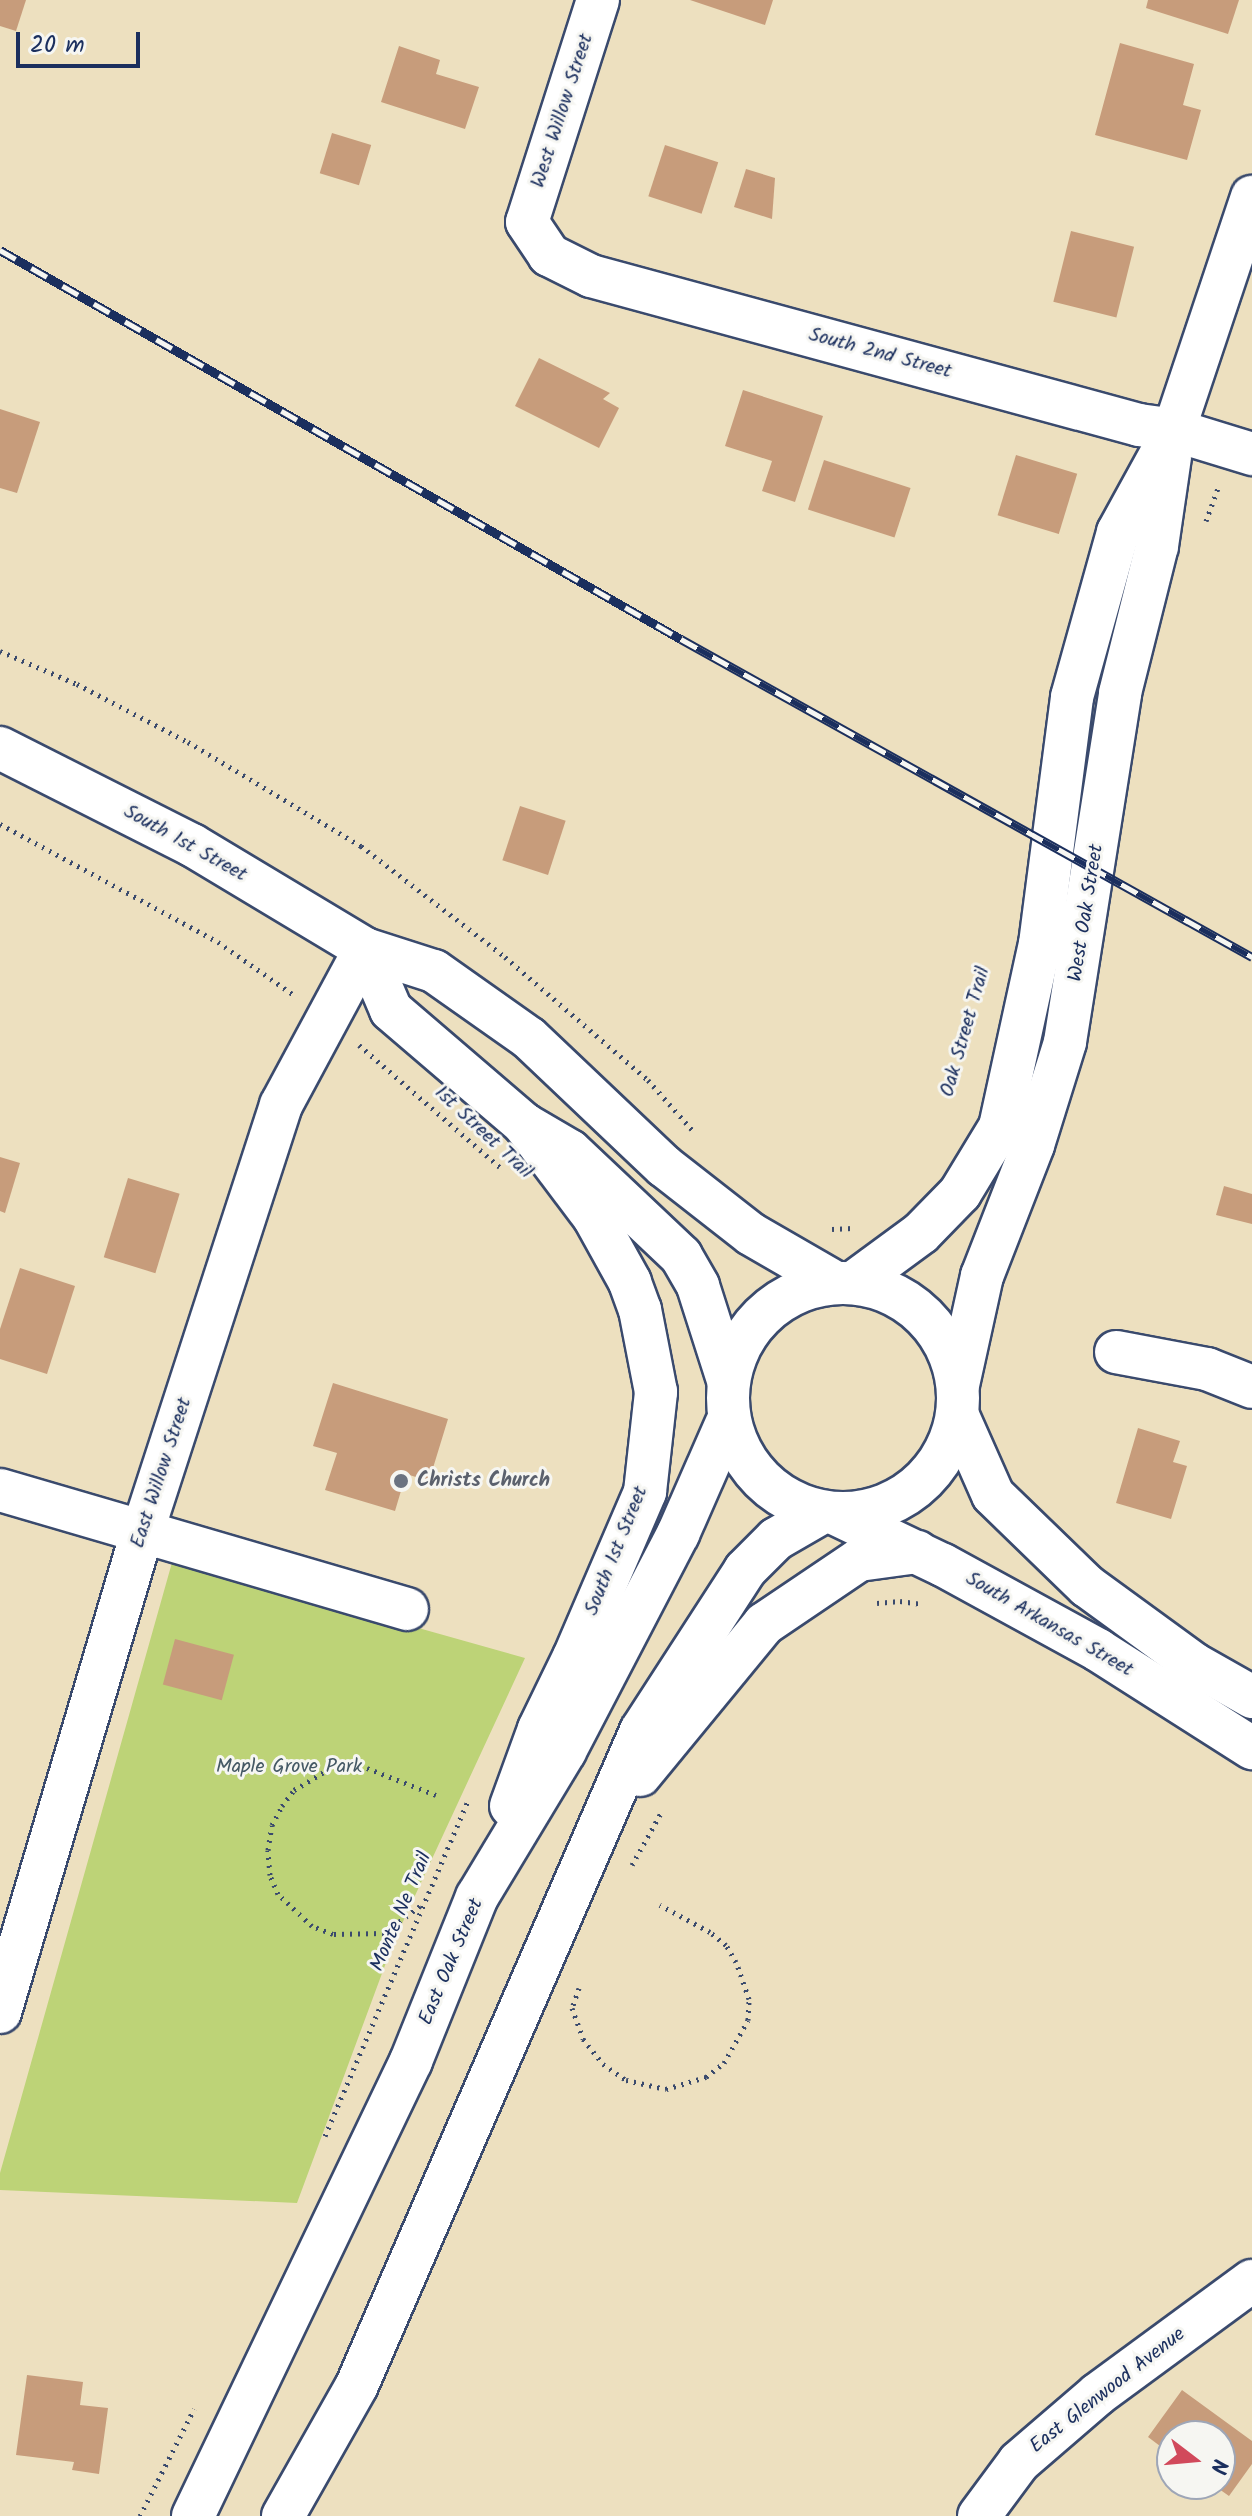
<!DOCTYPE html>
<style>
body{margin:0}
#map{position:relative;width:1252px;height:2516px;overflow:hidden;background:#ede0bf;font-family:Kalam,sans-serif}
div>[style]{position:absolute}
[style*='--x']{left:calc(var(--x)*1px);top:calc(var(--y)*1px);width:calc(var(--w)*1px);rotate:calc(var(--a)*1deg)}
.green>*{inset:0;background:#bdd377}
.building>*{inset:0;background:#c79c7b;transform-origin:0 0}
.path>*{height:5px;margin-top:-2.5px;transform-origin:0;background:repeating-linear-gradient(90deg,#3a4a6d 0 2px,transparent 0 8px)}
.roads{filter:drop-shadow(2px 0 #3a4a6d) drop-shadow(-2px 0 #3a4a6d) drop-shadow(0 2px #3a4a6d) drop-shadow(0 -2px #3a4a6d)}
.minor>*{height:42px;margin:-21px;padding:0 21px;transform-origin:21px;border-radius:21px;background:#fff}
.minor>.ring{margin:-21px;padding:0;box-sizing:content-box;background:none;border:42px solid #fff;border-radius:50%}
.rail>*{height:9px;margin-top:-4.5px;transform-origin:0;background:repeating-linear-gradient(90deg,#f6f6f2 0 18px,#1b2f5e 0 36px);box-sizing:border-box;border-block:2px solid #1b2f5e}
.dots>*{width:22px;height:22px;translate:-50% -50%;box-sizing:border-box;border:4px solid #f6f6f2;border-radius:50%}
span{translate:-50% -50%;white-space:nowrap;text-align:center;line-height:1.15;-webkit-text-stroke:6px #f6f6f2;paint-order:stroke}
.street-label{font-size:20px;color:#1b2f5e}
.worship-label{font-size:20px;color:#5b616d;font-weight:700}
.left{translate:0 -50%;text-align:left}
.park-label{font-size:20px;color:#445864}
.north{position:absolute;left:1156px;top:2420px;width:80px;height:80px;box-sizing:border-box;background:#f6f6f2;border:2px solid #9ea6b7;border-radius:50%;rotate:106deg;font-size:22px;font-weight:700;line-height:32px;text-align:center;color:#1b2f5e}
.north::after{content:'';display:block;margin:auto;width:28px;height:36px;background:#d1495b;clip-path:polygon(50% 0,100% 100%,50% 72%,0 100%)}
.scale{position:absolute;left:16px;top:32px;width:124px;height:36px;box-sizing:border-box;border:4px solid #1b2f5e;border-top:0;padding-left:10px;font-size:24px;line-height:28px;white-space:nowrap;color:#1b2f5e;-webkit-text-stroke:6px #f6f6f2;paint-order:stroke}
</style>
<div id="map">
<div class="green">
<div style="clip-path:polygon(173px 1559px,525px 1658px,394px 1941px,297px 2203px,0 2190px,0 2173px)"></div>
</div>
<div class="building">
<div style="clip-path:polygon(0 0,26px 0,16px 31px,0 26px)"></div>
<div style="clip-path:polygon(690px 0,773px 0,765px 25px)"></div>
<div style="clip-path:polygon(1148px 0,1239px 0,1228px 34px,1146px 8px)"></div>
<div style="clip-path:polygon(1120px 43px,1194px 64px,1183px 105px,1201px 110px,1187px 160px,1095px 135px)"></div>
<div style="clip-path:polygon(399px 46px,440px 60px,436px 74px,479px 87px,465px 129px,381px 102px)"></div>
<div style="left:332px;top:133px;width:41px;height:42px;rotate:17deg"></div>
<div style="left:665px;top:145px;width:56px;height:54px;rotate:18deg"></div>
<div style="clip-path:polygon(746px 169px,775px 178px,772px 219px,734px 207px)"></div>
<div style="left:1071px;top:231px;width:65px;height:73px;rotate:14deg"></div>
<div style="clip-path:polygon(539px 358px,610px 393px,603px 399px,619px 408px,599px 448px,515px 406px)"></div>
<div style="clip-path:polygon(743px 390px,823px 416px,795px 502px,762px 491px,772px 461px,725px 446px)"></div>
<div style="clip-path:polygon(0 409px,40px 422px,17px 493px,0 488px)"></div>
<div style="left:1016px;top:455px;width:64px;height:63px;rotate:17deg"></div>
<div style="left:824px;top:460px;width:91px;height:52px;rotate:18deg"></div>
<div style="left:520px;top:806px;width:48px;height:57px;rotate:18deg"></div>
<div style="clip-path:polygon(0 1157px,20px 1163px,5px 1213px,0 1211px)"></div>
<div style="left:128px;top:1178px;width:54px;height:83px;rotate:17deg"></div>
<div style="clip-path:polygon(1224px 1186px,1252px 1194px,1252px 1224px,1216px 1215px)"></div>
<div style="clip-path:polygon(20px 1268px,75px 1286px,47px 1374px,0 1359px,0 1329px)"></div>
<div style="clip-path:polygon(333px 1383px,448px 1419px,429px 1481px,406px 1474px,395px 1511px,325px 1490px,337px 1453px,313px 1446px)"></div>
<div style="clip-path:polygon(1138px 1428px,1180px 1441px,1173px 1462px,1187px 1466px,1171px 1519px,1116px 1503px)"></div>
<div style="left:175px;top:1639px;width:61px;height:47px;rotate:15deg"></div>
<div style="clip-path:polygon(27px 2375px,83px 2382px,80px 2405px,108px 2408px,99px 2474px,72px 2470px,74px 2462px,16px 2455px)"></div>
<div style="clip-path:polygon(1182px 2390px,1252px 2441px,1252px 2464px,1229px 2496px,1212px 2484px,1220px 2484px,1220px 2436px,1172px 2436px,1172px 2455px,1148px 2437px)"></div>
</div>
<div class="path">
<div style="--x:1206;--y:521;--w:37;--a:-70"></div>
<div style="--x:0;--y:651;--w:84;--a:23.2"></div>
<div style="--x:77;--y:684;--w:125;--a:27.6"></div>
<div style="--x:188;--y:742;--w:202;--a:31"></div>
<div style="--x:361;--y:846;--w:182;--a:37.6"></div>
<div style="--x:505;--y:957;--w:189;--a:40.7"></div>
<div style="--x:648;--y:1080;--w:69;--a:48.5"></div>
<div style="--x:0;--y:824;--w:248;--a:28.4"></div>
<div style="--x:218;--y:942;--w:93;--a:34.9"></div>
<div style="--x:359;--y:1045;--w:186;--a:40.9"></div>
<div style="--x:832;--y:1229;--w:21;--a:-3"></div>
<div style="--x:877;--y:1603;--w:23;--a:-5"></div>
<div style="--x:900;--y:1601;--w:22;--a:8"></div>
<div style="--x:632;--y:1865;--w:62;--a:-60.9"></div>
<div style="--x:420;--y:1906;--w:45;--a:143.1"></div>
<div style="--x:384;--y:1933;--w:51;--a:178.9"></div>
<div style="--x:333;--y:1934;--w:22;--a:-159"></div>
<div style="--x:312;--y:1926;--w:47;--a:-136.7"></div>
<div style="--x:278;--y:1894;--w:21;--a:-113"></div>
<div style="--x:270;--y:1875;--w:25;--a:-95"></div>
<div style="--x:268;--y:1850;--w:25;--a:-81"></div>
<div style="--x:272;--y:1825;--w:21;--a:-62"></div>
<div style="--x:282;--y:1806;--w:20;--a:-53"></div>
<div style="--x:294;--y:1790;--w:39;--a:-31"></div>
<div style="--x:327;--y:1770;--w:40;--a:-2.9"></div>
<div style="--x:367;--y:1768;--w:74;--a:21.4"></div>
<div style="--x:579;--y:1988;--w:21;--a:109"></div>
<div style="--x:572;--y:2008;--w:33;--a:70"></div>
<div style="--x:583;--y:2039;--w:32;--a:51"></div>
<div style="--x:603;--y:2064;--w:28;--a:35"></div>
<div style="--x:626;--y:2080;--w:41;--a:12.7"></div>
<div style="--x:666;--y:2089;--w:42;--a:-16.7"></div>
<div style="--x:706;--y:2077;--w:23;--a:-38"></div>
<div style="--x:724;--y:2063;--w:49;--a:-60.8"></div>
<div style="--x:748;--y:2020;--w:21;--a:-87"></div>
<div style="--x:749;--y:1999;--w:39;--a:-109"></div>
<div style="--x:736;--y:1962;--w:20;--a:-120"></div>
<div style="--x:726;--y:1945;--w:21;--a:-141"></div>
<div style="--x:710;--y:1932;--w:57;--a:-151.6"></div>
<div style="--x:325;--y:2136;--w:365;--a:-66.9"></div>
<div style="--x:140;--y:2516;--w:120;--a:-63.2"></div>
</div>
<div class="roads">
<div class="minor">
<div style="--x:598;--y:0;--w:233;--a:107.7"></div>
<div style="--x:527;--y:222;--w:40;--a:56"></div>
<div style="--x:549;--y:255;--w:47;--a:26.6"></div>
<div style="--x:591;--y:276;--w:568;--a:15.21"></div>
<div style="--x:1139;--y:425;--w:35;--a:8"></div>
<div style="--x:1174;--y:430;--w:82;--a:17.1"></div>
<div style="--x:0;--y:748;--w:215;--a:26.8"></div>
<div style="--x:192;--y:845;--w:202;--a:31"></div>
<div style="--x:365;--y:949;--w:72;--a:17.7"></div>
<div style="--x:434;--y:971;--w:116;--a:35.2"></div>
<div style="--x:529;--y:1038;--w:186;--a:43.5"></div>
<div style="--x:664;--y:1166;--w:110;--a:38"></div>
<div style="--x:751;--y:1234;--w:96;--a:30"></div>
<div style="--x:365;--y:949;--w:66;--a:66.9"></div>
<div style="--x:391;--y:1010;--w:175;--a:40.6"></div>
<div style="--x:524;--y:1124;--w:53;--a:30.4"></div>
<div style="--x:570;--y:1151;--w:153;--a:43.4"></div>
<div style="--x:681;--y:1256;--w:34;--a:60"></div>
<div style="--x:698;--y:1286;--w:99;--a:72.3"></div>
<div class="ring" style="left:728px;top:1283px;width:188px;height:188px"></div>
<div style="--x:853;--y:1283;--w:84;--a:-36.3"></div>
<div style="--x:921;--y:1233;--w:56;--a:-45.7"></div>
<div style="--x:960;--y:1193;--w:77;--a:-58.8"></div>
<div style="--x:1000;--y:1127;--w:187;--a:-77.7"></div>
<div style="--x:1040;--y:944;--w:249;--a:-82.6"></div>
<div style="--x:1072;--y:697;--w:171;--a:-74.4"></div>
<div style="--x:1118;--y:532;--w:116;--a:-61.2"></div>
<div style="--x:1174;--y:430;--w:246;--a:-71.5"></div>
<div style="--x:1116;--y:1352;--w:93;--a:10.6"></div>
<div style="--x:1207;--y:1369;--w:48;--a:21.8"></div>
<div style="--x:958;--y:1385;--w:112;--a:-77.6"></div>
<div style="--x:982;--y:1276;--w:141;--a:-68.7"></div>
<div style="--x:1033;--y:1145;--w:108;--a:-72.7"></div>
<div style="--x:1065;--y:1042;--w:353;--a:-81"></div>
<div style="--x:1120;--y:693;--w:152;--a:-75.9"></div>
<div style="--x:1157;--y:546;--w:90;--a:-81.7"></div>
<div style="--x:958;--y:1416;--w:86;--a:66.1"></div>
<div style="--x:993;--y:1495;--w:131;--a:44.1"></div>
<div style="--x:1087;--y:1586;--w:132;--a:36.1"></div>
<div style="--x:1194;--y:1664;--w:67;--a:29.6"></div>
<div style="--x:0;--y:1490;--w:424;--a:16.3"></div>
<div style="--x:838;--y:1515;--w:116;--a:25.5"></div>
<div style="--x:943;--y:1565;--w:177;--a:28.7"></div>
<div style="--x:1098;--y:1650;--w:183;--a:32.5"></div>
<div style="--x:640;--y:1775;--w:195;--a:-50.6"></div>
<div style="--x:764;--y:1624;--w:115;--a:-34"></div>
<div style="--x:859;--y:1560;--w:59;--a:-7.9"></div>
<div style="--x:511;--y:1806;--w:82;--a:-70"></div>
<div style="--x:539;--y:1729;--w:80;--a:-64.1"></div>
<div style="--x:574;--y:1657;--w:180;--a:-66.7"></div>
<div style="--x:645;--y:1492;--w:101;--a:-83.7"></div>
<div style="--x:656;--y:1392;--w:84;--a:-101"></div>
<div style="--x:640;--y:1310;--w:30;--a:-110"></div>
<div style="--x:630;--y:1282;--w:74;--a:-119"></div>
<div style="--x:594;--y:1217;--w:116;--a:-127"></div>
<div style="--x:0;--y:2012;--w:500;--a:-73.5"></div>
<div style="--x:142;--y:1533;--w:450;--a:-72"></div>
<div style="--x:281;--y:1105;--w:177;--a:-61.7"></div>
<div style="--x:193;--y:2516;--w:505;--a:-64.4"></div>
<div style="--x:411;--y:2061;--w:177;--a:-68.1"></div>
<div style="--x:477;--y:1897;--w:170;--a:-58.9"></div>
<div style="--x:565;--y:1751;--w:245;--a:-62.5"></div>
<div style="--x:678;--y:1534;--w:127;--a:-66.3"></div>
<div style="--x:283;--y:2516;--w:150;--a:-60.5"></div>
<div style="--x:357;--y:2385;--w:713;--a:-66.53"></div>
<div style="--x:641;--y:1731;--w:192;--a:-57.1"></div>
<div style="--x:745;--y:1570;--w:44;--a:-45"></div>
<div style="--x:776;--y:1539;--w:52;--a:-30"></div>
<div style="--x:979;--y:2516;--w:67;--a:-53.5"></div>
<div style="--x:1019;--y:2462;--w:104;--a:-40.7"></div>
<div style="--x:1098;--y:2394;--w:191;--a:-36.3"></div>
</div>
</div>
<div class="rail">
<div style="--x:0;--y:250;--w:784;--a:29.74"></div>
<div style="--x:681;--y:639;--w:654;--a:29.11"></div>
</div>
<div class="dots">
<div style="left:401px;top:1481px;background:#6b7280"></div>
</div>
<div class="street-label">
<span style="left:563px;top:111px;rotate:-72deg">West Willow Street</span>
<span style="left:880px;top:354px;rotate:15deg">South 2nd Street</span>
<span style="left:185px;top:844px;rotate:29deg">South 1st Street</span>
<span style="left:1087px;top:913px;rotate:-81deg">West Oak Street</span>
<span style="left:966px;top:1032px;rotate:-74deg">Oak Street Trail</span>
<span style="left:483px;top:1133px;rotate:43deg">1st Street Trail</span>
<span style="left:162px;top:1473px;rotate:-72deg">East Willow Street</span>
<span style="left:617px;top:1551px;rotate:-68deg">South 1st Street</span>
<span style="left:1049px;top:1625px;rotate:30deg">South Arkansas Street</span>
<span style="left:402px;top:1912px;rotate:-67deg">Monte Ne Trail</span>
<span style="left:452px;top:1962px;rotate:-67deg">East Oak Street</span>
<span style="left:1108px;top:2391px;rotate:-38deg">East Glenwood Avenue</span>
</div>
<div class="worship-label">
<span class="left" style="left:417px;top:1481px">Christs Church</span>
</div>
<div class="park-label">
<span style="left:289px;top:1767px">Maple Grove Park</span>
</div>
<div class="north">N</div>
<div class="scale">20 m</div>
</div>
